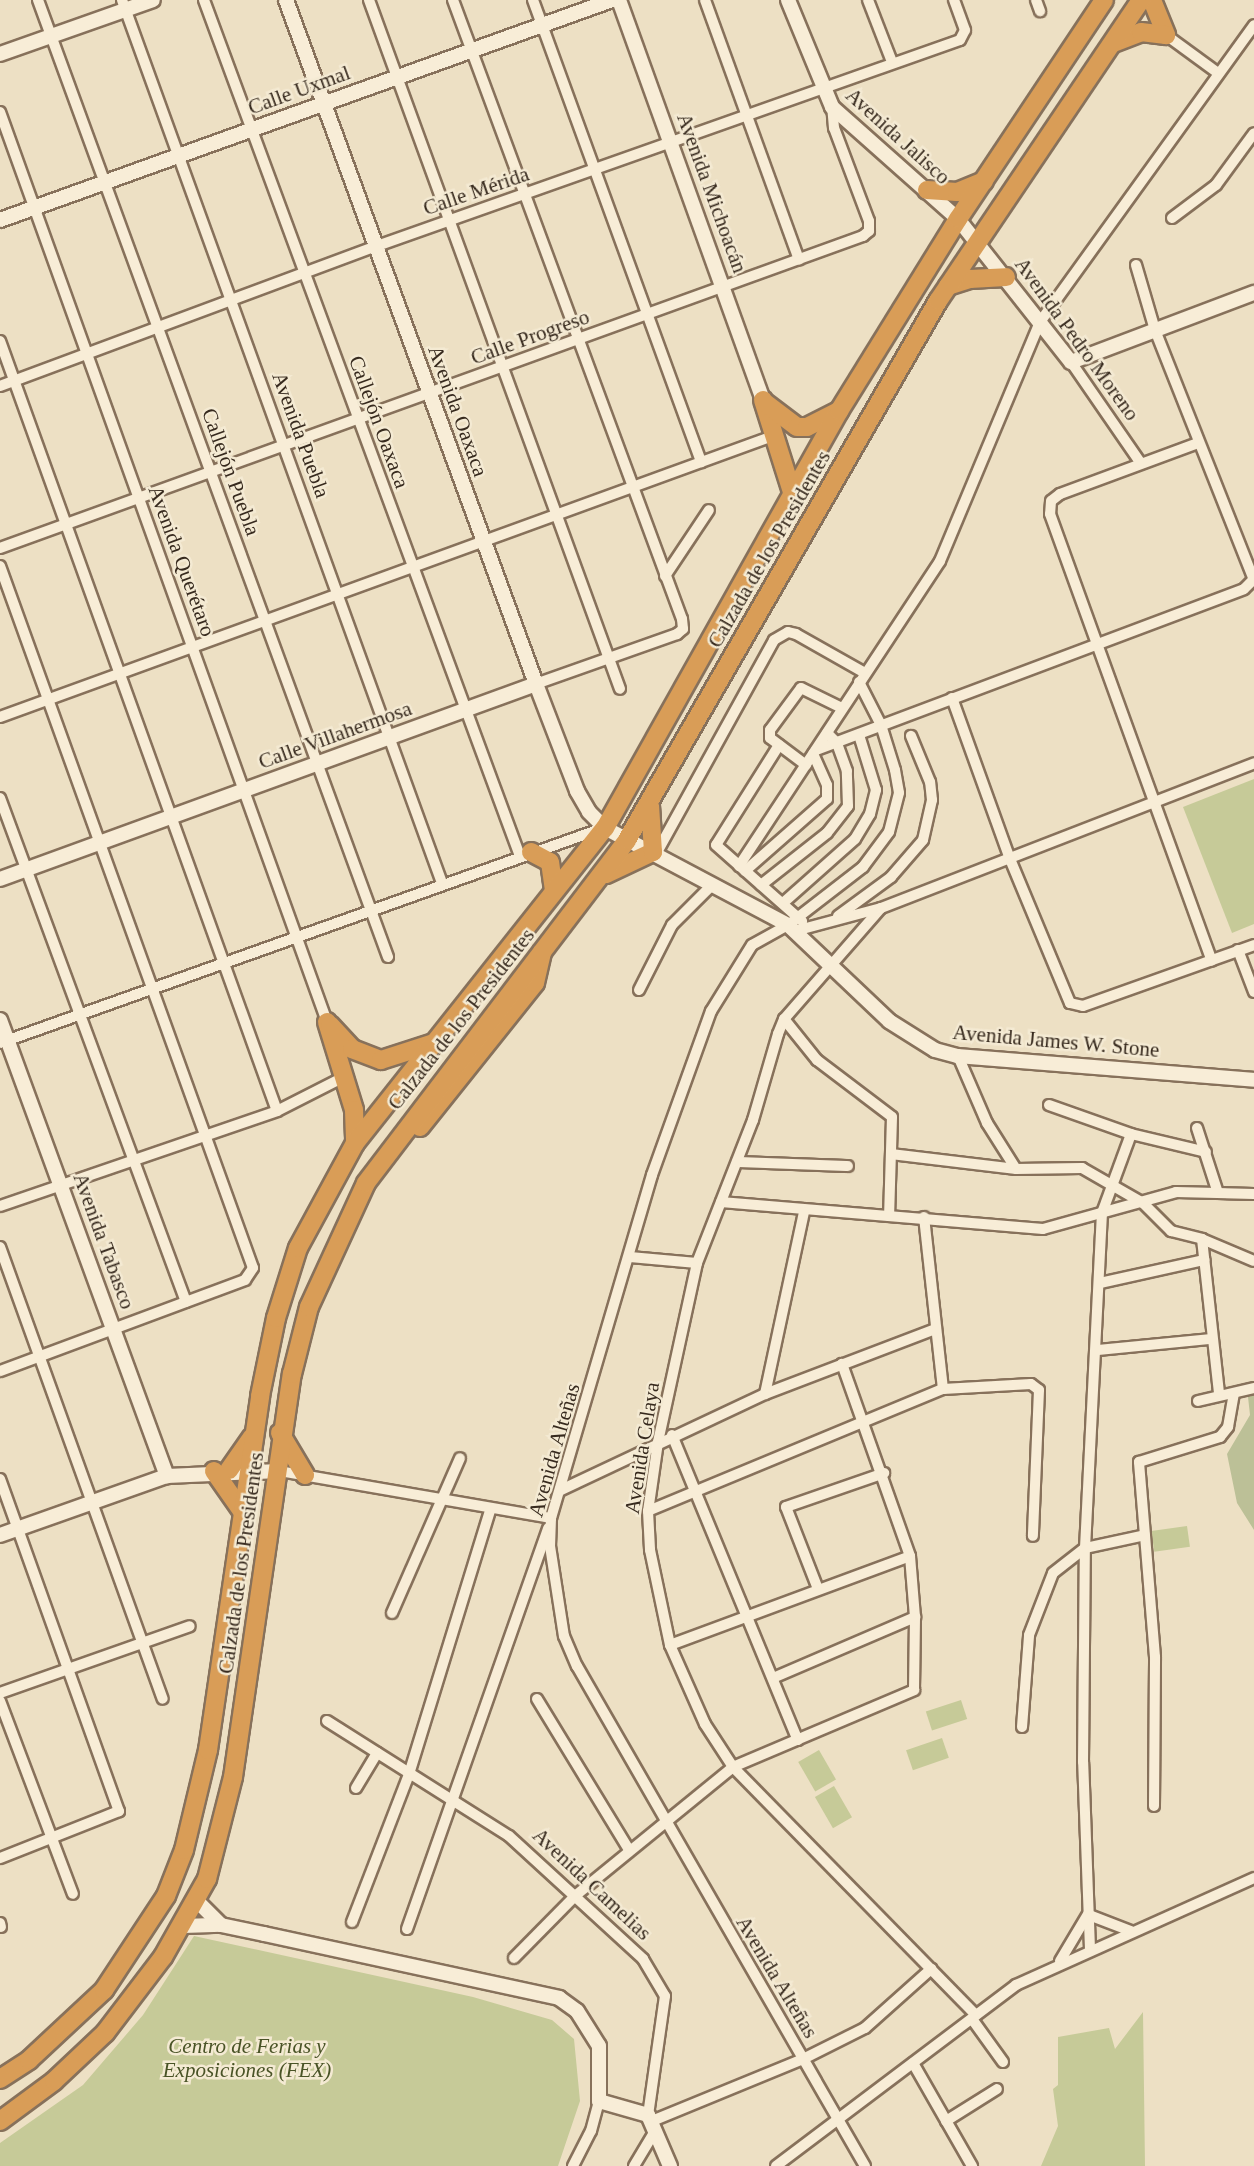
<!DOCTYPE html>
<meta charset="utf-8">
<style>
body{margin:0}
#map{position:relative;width:1254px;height:2166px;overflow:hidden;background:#ede0c4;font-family:"Times New Roman",serif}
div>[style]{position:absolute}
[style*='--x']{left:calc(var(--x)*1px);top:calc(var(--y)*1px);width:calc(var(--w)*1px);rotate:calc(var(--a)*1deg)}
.green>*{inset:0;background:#c6ca98;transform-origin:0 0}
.cemetery>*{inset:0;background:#bcc097}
.roads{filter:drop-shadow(2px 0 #87715b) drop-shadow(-2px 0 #87715b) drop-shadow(0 2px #87715b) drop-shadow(0 -2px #87715b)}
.street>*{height:10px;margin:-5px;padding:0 5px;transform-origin:5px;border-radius:5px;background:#f8edd7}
.secondary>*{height:14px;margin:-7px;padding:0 7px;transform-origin:7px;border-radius:7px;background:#f8edd7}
.highway>*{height:18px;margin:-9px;padding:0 9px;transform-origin:9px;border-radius:9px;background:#d99d57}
span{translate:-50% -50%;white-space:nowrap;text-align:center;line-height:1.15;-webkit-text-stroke:5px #f4ead3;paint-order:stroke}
.street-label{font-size:21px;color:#372a1e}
.park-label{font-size:21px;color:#495326;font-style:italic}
</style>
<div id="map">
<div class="green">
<div style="clip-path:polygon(1254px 779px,1254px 924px,1232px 933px,1183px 807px)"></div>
<div style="left:1187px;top:1526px;width:21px;height:36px;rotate:82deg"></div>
<div style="left:961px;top:1700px;width:20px;height:37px;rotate:72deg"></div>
<div style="left:942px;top:1738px;width:21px;height:38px;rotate:71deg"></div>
<div style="left:819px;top:1750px;width:34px;height:24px;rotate:60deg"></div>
<div style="left:834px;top:1786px;width:36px;height:22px;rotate:60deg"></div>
<div style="clip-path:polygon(194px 1936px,473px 1997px,552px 2020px,574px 2039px,580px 2101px,558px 2166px,0 2166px,0 2143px,83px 2085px,143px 2015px)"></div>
<div style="clip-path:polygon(1143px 2012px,1145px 2166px,1041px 2166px,1058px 2126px,1053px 2089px,1058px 2085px,1058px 2037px,1109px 2028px,1115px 2049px)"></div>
</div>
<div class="cemetery">
<div style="clip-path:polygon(1254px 1395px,1254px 1530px,1237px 1503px,1227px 1454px,1250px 1415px,1248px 1397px)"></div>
</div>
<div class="roads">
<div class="street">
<div style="--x:38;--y:0;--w:1019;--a:69.91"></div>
<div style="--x:122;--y:0;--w:939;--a:70.08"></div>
<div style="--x:204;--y:0;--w:912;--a:69.74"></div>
<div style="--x:369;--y:0;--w:733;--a:69.98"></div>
<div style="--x:453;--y:0;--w:660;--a:69.7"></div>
<div style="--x:682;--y:619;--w:10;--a:84"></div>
<div style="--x:683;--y:629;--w:8;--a:140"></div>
<div style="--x:677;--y:634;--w:150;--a:160.5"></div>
<div style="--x:533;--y:0;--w:492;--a:70"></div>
<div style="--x:705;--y:0;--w:276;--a:70.1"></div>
<div style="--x:868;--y:0;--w:66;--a:68.8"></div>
<div style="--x:1036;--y:0;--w:12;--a:70"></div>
<div style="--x:1166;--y:35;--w:64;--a:36.2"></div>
<div style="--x:0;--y:112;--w:967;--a:70.23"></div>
<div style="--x:1172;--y:218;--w:55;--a:-36.9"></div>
<div style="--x:1216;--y:185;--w:64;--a:-53.8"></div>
<div style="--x:1136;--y:265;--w:68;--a:73.7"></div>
<div style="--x:1155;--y:330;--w:269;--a:68.4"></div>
<div style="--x:0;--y:341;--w:818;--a:70.21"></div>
<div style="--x:1071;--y:362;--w:121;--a:55.4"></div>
<div style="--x:0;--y:386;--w:402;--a:-20.4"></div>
<div style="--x:377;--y:246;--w:618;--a:-19.46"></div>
<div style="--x:960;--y:40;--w:11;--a:-63"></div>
<div style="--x:965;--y:30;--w:32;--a:-110"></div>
<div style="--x:1198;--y:443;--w:147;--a:159.7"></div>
<div style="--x:1060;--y:494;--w:11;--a:142"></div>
<div style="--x:1051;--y:501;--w:13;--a:94"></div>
<div style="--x:1050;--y:514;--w:475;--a:70.1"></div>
<div style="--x:0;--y:548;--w:918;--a:-19.88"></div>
<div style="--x:863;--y:236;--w:8;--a:-40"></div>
<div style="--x:869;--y:231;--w:10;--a:-90"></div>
<div style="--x:869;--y:221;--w:99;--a:-110.6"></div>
<div style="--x:834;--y:128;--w:21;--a:-95"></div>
<div style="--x:0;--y:566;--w:746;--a:70.18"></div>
<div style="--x:253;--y:1268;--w:14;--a:124"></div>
<div style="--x:245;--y:1280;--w:261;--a:159.6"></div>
<div style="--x:665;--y:576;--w:79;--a:-56.3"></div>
<div style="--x:859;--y:682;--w:48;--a:62.9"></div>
<div style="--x:881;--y:725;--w:47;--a:72.7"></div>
<div style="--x:895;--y:770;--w:23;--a:80"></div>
<div style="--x:899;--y:793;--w:40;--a:104.4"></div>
<div style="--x:889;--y:832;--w:44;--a:126.6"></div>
<div style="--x:863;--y:867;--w:95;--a:142.3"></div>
<div style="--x:788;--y:925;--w:41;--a:150.9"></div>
<div style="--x:752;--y:945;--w:78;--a:121.8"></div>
<div style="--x:711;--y:1011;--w:174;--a:109.8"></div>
<div style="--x:652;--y:1175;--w:358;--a:106.4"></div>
<div style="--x:551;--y:1518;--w:28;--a:92"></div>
<div style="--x:550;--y:1546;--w:91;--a:81.2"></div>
<div style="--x:564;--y:1636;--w:33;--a:67"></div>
<div style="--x:577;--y:1666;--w:577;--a:60.06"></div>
<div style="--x:952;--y:698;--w:171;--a:70.2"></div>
<div style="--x:1010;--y:859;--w:156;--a:67.4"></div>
<div style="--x:1070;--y:1003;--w:13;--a:13"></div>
<div style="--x:1083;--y:1006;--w:182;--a:-19.6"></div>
<div style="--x:0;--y:717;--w:822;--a:-19.98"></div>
<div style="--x:779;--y:745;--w:118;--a:122.2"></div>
<div style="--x:716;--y:845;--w:115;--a:41.5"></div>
<div style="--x:816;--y:750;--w:457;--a:-20.6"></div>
<div style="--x:1244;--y:589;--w:14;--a:-45"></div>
<div style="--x:806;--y:765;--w:45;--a:-143.1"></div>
<div style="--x:770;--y:738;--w:8;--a:-90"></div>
<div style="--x:770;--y:730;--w:52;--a:-53.6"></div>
<div style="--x:801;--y:688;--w:46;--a:26"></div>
<div style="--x:0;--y:798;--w:537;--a:69.74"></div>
<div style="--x:656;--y:854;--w:244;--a:-61.1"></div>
<div style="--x:774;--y:640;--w:16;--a:-30"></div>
<div style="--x:788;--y:632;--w:8;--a:14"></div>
<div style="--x:796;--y:634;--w:79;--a:29.5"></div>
<div style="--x:739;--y:866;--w:365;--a:-56.6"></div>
<div style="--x:940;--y:561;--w:259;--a:-67.3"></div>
<div style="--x:1040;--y:322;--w:366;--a:-54.2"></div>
<div style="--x:745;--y:871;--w:109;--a:-41.3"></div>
<div style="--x:827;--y:799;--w:14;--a:-90"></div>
<div style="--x:827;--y:785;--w:34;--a:-114"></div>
<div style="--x:761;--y:885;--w:84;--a:-38.2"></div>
<div style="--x:827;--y:833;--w:34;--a:-52"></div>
<div style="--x:848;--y:806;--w:35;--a:-92"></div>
<div style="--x:847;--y:771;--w:30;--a:-110"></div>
<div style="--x:837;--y:743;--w:14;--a:-135"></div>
<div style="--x:783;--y:903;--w:96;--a:-41.6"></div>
<div style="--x:855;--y:839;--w:29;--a:-59"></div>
<div style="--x:870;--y:814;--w:25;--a:-76"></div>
<div style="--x:876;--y:790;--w:58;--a:-107.2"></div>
<div style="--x:881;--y:908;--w:147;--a:131.1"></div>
<div style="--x:784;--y:1019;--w:16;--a:112"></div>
<div style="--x:778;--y:1034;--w:90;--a:106.2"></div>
<div style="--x:753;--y:1120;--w:154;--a:111.4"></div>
<div style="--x:697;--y:1263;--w:183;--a:102.3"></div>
<div style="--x:658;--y:1442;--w:70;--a:98.2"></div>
<div style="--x:648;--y:1511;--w:39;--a:87"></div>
<div style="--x:650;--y:1550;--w:97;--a:78.1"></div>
<div style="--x:670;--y:1645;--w:86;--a:66.1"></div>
<div style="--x:705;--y:1724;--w:51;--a:56.9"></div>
<div style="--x:733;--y:1767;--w:347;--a:45.6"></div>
<div style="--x:838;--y:916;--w:66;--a:-36.3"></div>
<div style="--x:891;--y:877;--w:49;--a:-49.1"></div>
<div style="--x:923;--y:840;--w:41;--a:-77.3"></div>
<div style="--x:932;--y:800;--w:18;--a:-96"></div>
<div style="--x:930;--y:782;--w:50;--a:-112.4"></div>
<div style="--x:795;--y:931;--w:89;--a:-15"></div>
<div style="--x:881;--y:908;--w:400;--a:-21.2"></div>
<div style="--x:1238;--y:950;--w:45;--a:69.1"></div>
<div style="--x:639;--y:990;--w:73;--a:-63.1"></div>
<div style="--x:672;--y:925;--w:55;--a:-45"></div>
<div style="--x:784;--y:1019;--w:53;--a:51.2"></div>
<div style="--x:817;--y:1060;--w:94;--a:37.2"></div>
<div style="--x:892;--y:1117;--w:99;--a:91.7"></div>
<div style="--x:0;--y:1043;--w:640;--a:-19.62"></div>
<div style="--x:958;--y:1056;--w:73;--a:66.6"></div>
<div style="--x:987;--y:1123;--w:54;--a:57.8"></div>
<div style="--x:1049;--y:1105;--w:87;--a:19.5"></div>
<div style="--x:1131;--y:1134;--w:77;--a:13.5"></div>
<div style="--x:1197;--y:1128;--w:65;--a:72.1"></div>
<div style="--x:891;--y:1154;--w:126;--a:6.8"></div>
<div style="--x:1016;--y:1169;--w:66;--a:-0.9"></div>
<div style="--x:1082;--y:1168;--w:70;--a:29.8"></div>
<div style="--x:1143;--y:1203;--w:40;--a:45"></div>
<div style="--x:1171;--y:1231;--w:32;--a:14"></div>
<div style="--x:1202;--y:1239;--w:56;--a:22.9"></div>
<div style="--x:737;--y:1162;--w:111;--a:2.1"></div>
<div style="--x:721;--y:1202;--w:323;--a:4.8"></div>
<div style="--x:1043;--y:1229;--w:138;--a:-15.5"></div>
<div style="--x:1176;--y:1192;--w:78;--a:1.5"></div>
<div style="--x:0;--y:1206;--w:293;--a:-18.9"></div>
<div style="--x:277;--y:1111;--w:75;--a:-26.9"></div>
<div style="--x:924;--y:1217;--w:173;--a:83.7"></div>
<div style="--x:1202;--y:1239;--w:156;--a:83.7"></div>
<div style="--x:0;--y:1247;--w:480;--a:70.2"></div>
<div style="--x:630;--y:1257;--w:67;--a:5.1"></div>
<div style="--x:1100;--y:1283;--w:107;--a:-12.5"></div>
<div style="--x:1098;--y:1350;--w:114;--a:-5.6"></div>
<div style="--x:765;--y:1394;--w:186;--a:-77.9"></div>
<div style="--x:1198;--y:1401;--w:57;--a:-13.1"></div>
<div style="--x:672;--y:1435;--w:330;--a:67.6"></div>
<div style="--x:279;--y:1471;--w:276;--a:9.8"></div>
<div style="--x:0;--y:1479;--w:353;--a:70.3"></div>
<div style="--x:119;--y:1811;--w:128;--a:158.4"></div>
<div style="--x:561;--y:1490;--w:225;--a:-25.2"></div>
<div style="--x:765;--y:1394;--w:182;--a:-20.9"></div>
<div style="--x:648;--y:1511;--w:319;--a:-22.5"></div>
<div style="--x:943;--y:1389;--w:88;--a:-3.3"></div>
<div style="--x:1031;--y:1384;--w:10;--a:37"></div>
<div style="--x:1039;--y:1390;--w:146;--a:92.4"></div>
<div style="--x:818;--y:1589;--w:88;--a:-111.3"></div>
<div style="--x:786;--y:1507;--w:104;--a:-19.1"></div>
<div style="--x:392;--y:1613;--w:169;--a:-66.3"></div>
<div style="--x:670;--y:1645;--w:256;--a:-20.3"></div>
<div style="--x:773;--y:1678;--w:155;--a:-23.2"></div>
<div style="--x:0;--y:1693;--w:201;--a:-19.4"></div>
<div style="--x:537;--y:1699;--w:177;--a:58.6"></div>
<div style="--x:0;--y:1701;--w:206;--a:69.3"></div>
<div style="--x:327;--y:1721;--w:215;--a:32.3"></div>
<div style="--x:509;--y:1836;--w:182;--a:42.5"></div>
<div style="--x:643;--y:1959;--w:43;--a:59.3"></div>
<div style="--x:665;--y:1996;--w:120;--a:98.1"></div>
<div style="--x:1022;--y:1727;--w:92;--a:-85.6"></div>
<div style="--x:1029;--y:1635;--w:66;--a:-68.8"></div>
<div style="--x:1053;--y:1573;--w:41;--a:-38"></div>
<div style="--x:1085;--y:1548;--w:61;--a:-12.2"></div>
<div style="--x:356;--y:1788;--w:41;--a:-59"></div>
<div style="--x:1154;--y:1806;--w:149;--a:-89.6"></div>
<div style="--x:1155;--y:1657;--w:196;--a:-94.7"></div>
<div style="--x:1139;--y:1462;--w:85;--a:-17.2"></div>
<div style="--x:1220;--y:1437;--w:13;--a:-51"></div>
<div style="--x:1228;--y:1427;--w:34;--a:-80"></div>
<div style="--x:1089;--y:1915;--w:45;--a:20.9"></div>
<div style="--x:352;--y:1922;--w:159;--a:-68.9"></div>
<div style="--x:409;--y:1774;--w:276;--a:-72.9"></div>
<div style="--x:0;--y:1923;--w:4;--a:76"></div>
<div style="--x:407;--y:1929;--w:425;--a:-70.6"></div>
<div style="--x:1090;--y:1949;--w:187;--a:-92.1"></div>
<div style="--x:1083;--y:1762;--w:214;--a:-89.5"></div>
<div style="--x:1085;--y:1548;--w:335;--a:-87.1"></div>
<div style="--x:1102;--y:1213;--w:84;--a:-69.8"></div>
<div style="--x:514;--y:1958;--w:87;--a:-45.5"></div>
<div style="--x:575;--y:1896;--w:204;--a:-39.2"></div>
<div style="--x:733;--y:1767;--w:197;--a:-23"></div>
<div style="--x:914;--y:1690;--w:73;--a:-89.2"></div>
<div style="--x:915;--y:1617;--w:61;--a:-94.7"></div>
<div style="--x:910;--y:1556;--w:204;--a:-109.5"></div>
<div style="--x:1060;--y:1961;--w:55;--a:-59.2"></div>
<div style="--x:972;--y:2019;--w:53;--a:54.2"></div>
<div style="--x:913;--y:2063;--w:119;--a:60.2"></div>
<div style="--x:652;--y:2121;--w:163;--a:-22.3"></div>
<div style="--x:803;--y:2059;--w:69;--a:-26.6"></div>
<div style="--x:865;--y:2028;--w:89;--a:-41.8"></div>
<div style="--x:946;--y:2121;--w:60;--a:-32.1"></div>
<div style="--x:573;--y:2166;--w:39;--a:-63"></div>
<div style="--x:591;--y:2131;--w:31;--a:-75"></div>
<div style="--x:634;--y:2166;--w:41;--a:-59"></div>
<div style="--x:776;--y:2166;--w:301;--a:-37"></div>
<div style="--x:1016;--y:1985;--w:261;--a:-24.2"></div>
</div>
<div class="secondary">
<div style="--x:286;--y:0;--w:728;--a:69.92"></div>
<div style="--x:536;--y:684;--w:115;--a:69"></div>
<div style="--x:577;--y:791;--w:24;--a:60"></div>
<div style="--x:589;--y:812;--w:23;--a:45"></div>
<div style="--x:605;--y:828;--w:207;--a:27.9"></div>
<div style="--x:788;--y:925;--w:139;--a:43.5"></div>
<div style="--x:889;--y:1021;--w:54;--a:32.2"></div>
<div style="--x:935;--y:1050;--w:24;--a:15"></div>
<div style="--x:958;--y:1056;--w:297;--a:4.6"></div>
<div style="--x:619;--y:0;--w:425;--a:70.2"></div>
<div style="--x:788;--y:0;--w:116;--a:67.6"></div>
<div style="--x:832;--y:107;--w:169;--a:41.6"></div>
<div style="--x:958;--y:219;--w:182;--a:51.7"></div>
<div style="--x:1071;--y:362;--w:196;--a:-20.7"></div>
<div style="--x:0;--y:54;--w:162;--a:-19.4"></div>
<div style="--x:0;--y:220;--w:650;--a:-19.77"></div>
<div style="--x:0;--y:879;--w:570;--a:-19.99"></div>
<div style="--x:0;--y:1020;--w:486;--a:69.9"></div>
<div style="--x:0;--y:1535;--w:177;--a:-19.5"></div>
<div style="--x:167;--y:1476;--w:112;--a:-2.6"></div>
<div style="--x:197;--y:1901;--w:34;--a:45"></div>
<div style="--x:183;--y:1926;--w:38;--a:-2"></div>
<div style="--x:221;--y:1925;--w:44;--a:11.8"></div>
<div style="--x:264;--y:1934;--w:302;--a:12.2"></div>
<div style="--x:559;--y:1998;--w:22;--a:36"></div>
<div style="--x:577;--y:2011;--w:41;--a:57.8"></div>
<div style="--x:599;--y:2046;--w:55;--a:90"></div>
<div style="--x:599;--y:2101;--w:51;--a:15.9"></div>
<div style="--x:648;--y:2115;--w:56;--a:66.7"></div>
</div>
<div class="highway">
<div style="--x:1152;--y:0;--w:38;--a:68"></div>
<div style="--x:1113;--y:43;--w:30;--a:-21"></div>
<div style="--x:1141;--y:32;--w:25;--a:7"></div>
<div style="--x:927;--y:190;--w:30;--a:4"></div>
<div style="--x:957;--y:192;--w:29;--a:-22"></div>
<div style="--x:948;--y:286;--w:23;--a:-18"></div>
<div style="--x:970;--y:279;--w:36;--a:-3"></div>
<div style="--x:763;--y:400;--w:96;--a:72.5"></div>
<div style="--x:764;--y:402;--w:41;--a:37.1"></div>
<div style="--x:797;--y:427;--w:10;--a:0"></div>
<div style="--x:807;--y:427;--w:36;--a:-27"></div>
<div style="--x:531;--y:852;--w:21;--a:28"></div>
<div style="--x:550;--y:862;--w:28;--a:82"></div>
<div style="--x:606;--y:874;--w:52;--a:-25.1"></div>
<div style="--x:653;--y:852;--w:46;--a:-93.7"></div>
<div style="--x:327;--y:1022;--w:92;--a:72.9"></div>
<div style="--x:354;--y:1110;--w:33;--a:88"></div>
<div style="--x:330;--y:1025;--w:33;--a:47"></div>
<div style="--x:352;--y:1049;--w:31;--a:21"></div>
<div style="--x:381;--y:1060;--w:56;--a:-17.8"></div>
<div style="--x:420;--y:1127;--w:184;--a:-51.4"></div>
<div style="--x:535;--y:983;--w:32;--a:-77"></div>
<div style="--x:280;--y:1433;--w:49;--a:59.2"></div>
<div style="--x:229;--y:1470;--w:40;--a:-55.1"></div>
<div style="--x:214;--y:1471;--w:52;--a:55.1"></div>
<div style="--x:0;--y:2079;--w:35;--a:-33"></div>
<div style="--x:29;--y:2060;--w:103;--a:-43"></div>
<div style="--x:104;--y:1990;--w:113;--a:-56.6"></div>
<div style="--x:166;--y:1896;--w:49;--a:-68.6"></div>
<div style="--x:184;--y:1850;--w:103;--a:-76.5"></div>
<div style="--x:208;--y:1750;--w:358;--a:-81.6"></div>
<div style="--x:260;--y:1396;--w:80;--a:-78.4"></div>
<div style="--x:276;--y:1318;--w:73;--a:-72.6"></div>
<div style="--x:298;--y:1248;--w:119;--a:-61.5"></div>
<div style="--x:355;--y:1143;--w:402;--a:-51.6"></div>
<div style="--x:605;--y:828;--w:478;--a:-60.7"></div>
<div style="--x:839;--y:411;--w:226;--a:-58.2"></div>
<div style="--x:958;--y:219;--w:263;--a:-56.3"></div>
<div style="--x:0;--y:2121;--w:67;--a:-36.5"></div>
<div style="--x:54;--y:2081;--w:70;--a:-43.3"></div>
<div style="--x:105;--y:2033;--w:96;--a:-52.7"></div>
<div style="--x:163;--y:1957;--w:90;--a:-60.6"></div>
<div style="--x:207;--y:1879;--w:105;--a:-75.7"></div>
<div style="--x:233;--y:1777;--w:407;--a:-81.7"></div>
<div style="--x:292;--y:1374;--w:69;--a:-75.8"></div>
<div style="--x:309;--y:1307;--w:136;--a:-65.3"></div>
<div style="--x:366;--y:1183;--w:431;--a:-52.7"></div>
<div style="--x:627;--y:840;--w:622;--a:-60.02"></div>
<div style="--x:938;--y:301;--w:363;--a:-56"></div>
</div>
</div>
<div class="street-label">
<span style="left:299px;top:90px;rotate:-20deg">Calle Uxmal</span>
<span style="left:898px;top:136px;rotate:42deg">Avenida Jalisco</span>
<span style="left:476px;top:191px;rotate:-19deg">Calle Mérida</span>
<span style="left:712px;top:193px;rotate:70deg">Avenida Michoacán</span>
<span style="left:530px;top:337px;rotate:-20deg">Calle Progreso</span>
<span style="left:1077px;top:339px;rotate:54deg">Avenida Pedro Moreno</span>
<span style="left:458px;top:411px;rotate:70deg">Avenida Oaxaca</span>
<span style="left:379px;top:422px;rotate:70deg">Callejón Oaxaca</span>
<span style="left:301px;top:435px;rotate:70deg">Avenida Puebla</span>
<span style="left:231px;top:472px;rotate:70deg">Callejón Puebla</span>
<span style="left:769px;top:549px;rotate:-60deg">Calzada de los Presidentes</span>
<span style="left:182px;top:561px;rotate:70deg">Avenida Querétaro</span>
<span style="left:335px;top:735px;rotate:-20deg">Calle Villahermosa</span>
<span style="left:461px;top:1019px;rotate:-52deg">Calzada de los Presidentes</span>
<span style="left:1056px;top:1041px;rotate:5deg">Avenida James W. Stone</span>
<span style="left:104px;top:1241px;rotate:70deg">Avenida Tabasco</span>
<span style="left:642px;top:1448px;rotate:-81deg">Avenida Celaya</span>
<span style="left:554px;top:1450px;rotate:-74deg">Avenida Alteñas</span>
<span style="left:241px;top:1563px;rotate:-82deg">Calzada de los Presidentes</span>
<span style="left:592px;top:1884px;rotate:43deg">Avenida Camelias</span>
<span style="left:777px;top:1977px;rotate:59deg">Avenida Alteñas</span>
</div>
<div class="park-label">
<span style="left:247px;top:2058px">Centro de Ferias y<br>Exposiciones (FEX)</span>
</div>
</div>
